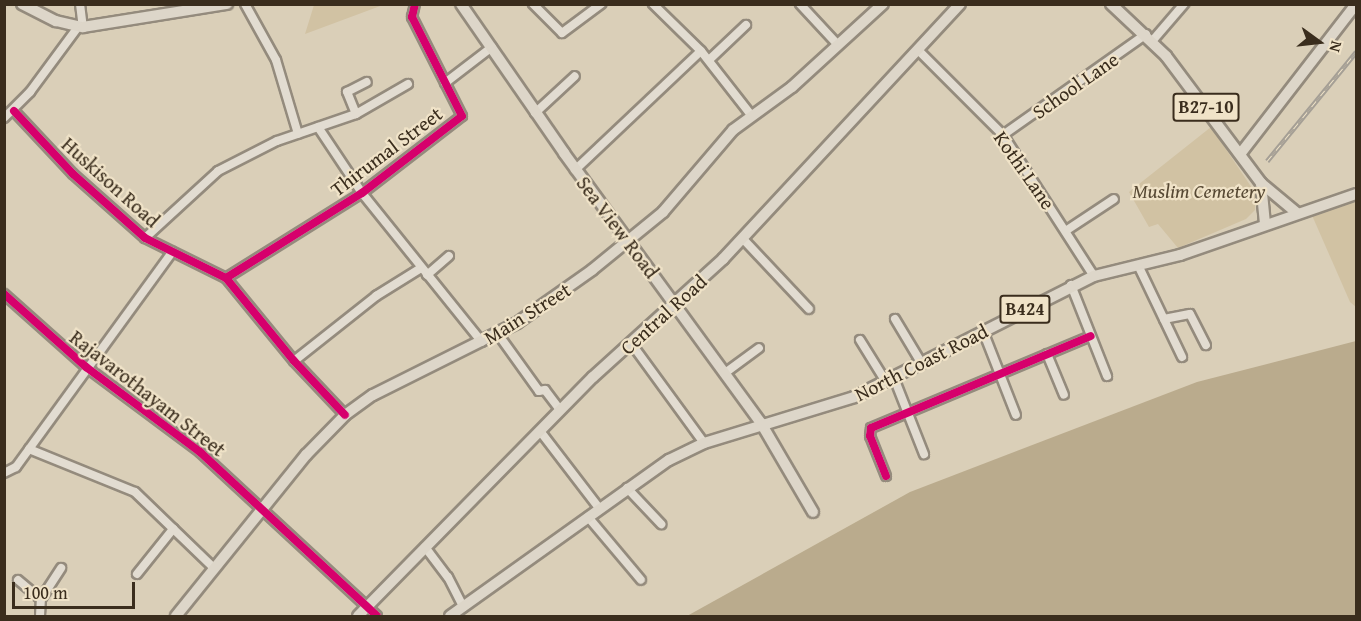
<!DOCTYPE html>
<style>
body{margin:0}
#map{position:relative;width:1361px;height:621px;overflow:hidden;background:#dacfb8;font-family:"Gentium Book Plus",serif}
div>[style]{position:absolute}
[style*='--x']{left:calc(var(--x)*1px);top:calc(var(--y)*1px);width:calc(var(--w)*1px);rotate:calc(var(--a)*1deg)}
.green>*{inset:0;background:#d1c2a3}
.water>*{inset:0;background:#baab8d}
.roads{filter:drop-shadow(2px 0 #948b7d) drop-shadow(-2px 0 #948b7d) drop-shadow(0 2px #948b7d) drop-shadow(0 -2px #948b7d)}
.minor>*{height:8px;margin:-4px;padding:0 4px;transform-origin:4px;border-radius:4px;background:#e2dcd1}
.major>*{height:10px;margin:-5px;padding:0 5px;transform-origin:5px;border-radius:5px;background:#ddd6c9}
.rail>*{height:4.5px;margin-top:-2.25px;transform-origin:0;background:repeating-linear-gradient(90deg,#f0e3c8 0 7px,#a59f95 0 14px);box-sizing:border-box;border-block:2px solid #a59f95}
.cycleway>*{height:8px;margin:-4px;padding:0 4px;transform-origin:4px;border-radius:4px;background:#d6006c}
span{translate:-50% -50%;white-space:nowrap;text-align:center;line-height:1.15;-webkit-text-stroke:4.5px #f0e3c8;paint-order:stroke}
.shield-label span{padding:2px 4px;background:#f0e3c8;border:2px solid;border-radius:4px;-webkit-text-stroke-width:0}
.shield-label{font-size:18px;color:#3a2d1d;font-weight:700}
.street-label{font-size:20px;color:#3a2d1d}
.park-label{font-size:20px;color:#574934;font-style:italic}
.frame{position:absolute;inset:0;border:6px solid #3a2d1d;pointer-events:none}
.north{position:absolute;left:1289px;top:12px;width:60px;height:60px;-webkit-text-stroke:4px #f0e3c8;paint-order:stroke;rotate:105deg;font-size:16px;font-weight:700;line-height:24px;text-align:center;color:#3a2d1d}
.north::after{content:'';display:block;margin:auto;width:21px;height:27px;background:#3a2d1d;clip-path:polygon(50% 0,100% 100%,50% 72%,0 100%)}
.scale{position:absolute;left:12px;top:582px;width:123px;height:27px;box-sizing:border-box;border:3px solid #3a2d1d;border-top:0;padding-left:8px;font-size:18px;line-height:21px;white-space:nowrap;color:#3a2d1d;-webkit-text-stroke:4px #f0e3c8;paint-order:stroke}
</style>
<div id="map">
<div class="green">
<div style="clip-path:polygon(314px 5px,314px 4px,383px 5px,305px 34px)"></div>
<div style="clip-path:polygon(1211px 127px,1256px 194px,1255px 210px,1246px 219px,1178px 248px,1158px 224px,1149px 227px,1129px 192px)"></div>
<div style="clip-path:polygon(1356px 202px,1356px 307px,1350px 302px,1311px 213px)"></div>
</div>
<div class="water">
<div style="clip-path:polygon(1356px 341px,1356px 616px,687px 616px,910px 492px,1197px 382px)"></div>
</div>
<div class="roads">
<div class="minor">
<div style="--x:80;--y:4;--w:23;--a:83"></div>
<div style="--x:245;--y:4;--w:64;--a:61"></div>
<div style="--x:276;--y:60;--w:77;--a:73.4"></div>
<div style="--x:533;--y:4;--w:41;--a:45"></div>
<div style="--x:562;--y:33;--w:49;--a:-36.6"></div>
<div style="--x:653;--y:4;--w:67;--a:44.4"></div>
<div style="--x:701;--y:51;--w:81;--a:52"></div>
<div style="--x:800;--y:4;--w:56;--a:47.2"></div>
<div style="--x:1153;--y:40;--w:48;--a:-49.3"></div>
<div style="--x:918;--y:50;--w:120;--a:45"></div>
<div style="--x:1003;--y:135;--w:168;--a:57.2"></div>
<div style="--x:709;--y:60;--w:51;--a:-43.4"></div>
<div style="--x:445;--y:83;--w:59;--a:-37.5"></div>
<div style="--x:14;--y:111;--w:86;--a:46.9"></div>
<div style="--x:73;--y:174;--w:96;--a:41.6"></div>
<div style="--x:145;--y:238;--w:90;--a:26.3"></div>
<div style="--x:226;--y:278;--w:107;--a:50.7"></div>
<div style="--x:294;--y:361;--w:74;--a:46.6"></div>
<div style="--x:535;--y:113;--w:54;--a:-42.8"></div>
<div style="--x:356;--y:114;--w:24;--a:-112"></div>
<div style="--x:347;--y:92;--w:22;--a:-27"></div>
<div style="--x:4;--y:118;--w:37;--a:-45"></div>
<div style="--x:30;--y:92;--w:81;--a:-53.6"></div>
<div style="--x:318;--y:127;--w:79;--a:56.3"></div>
<div style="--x:362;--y:193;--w:191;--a:51.2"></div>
<div style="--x:1003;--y:135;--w:175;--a:-35.2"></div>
<div style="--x:575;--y:170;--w:173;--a:-43.4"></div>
<div style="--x:1067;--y:230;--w:56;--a:-33.4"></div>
<div style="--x:145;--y:238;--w:99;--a:-42.5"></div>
<div style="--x:218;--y:171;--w:66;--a:-27"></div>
<div style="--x:277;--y:141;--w:83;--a:-18.9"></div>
<div style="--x:356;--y:114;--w:60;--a:-30"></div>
<div style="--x:743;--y:239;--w:96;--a:46.7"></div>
<div style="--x:1138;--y:265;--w:102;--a:64.4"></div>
<div style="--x:427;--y:275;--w:29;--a:-41"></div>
<div style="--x:226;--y:278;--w:160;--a:-32"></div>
<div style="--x:362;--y:193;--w:126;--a:-37.6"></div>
<div style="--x:462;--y:116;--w:111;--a:-116.8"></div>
<div style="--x:412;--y:17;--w:13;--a:-77"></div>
<div style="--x:1071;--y:285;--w:98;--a:68.4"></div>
<div style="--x:4;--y:294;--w:110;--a:41.7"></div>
<div style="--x:86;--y:367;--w:142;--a:36.7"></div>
<div style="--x:200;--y:452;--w:241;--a:42.8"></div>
<div style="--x:895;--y:319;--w:52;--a:59"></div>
<div style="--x:1164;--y:319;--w:26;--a:-11"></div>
<div style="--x:1190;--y:314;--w:35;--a:63"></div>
<div style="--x:983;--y:331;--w:90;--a:68.6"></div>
<div style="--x:498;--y:334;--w:70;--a:54.3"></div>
<div style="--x:539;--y:391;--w:6;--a:-9"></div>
<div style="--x:545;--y:390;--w:25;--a:53"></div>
<div style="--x:860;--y:340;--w:49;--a:58.2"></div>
<div style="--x:631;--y:343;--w:124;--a:53.9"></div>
<div style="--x:1047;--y:354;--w:44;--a:67.5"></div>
<div style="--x:294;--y:361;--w:105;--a:-38.4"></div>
<div style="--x:376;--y:296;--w:53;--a:-31.9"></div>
<div style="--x:725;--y:373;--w:42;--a:-36.3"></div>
<div style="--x:894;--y:378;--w:82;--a:68.5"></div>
<div style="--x:540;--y:431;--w:97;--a:52.5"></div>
<div style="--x:29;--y:449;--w:114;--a:22.1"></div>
<div style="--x:135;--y:492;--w:110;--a:43.9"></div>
<div style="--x:4;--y:473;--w:13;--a:-27"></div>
<div style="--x:16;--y:467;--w:266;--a:-54"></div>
<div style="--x:886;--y:476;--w:43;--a:-111.8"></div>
<div style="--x:870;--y:436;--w:8;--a:-83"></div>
<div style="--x:871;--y:428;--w:238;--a:-22.7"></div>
<div style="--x:627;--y:488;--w:50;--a:46.6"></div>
<div style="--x:588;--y:517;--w:82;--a:49.9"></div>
<div style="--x:425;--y:547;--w:38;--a:53"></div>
<div style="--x:448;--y:577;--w:34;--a:63"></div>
<div style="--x:137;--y:574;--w:58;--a:-51.3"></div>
<div style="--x:18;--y:580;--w:30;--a:40"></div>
<div style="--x:40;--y:616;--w:17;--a:-87"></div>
<div style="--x:41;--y:599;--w:37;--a:-57"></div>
</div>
<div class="major">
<div style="--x:22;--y:4;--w:38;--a:27"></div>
<div style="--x:56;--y:21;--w:28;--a:13"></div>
<div style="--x:83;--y:27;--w:146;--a:-9.1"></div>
<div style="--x:461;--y:4;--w:181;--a:55.3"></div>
<div style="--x:564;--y:153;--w:334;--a:53.9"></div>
<div style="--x:761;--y:423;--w:103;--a:59.7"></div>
<div style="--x:1111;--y:4;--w:76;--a:43.4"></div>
<div style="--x:1166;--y:56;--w:159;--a:53.2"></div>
<div style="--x:1261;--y:183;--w:47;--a:39.8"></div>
<div style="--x:1241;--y:153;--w:188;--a:-52.3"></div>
<div style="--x:1261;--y:183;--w:41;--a:84.4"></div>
<div style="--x:176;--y:616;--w:207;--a:-51.1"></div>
<div style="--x:306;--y:455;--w:56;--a:-45.7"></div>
<div style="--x:345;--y:415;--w:34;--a:-36"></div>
<div style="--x:373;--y:395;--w:161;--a:-26.6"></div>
<div style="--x:517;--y:323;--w:92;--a:-35.2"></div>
<div style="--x:592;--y:270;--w:92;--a:-39.2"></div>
<div style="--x:663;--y:212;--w:108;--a:-49.5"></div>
<div style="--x:733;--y:130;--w:73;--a:-36.1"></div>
<div style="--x:792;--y:87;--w:123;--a:-42.4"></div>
<div style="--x:358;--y:616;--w:335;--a:-45.5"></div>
<div style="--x:593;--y:377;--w:176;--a:-42.2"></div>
<div style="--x:723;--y:259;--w:348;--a:-47.1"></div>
<div style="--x:450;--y:616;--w:269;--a:-35.5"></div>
<div style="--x:669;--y:460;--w:39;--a:-26"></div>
<div style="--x:704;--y:443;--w:157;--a:-17"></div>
<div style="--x:854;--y:397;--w:269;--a:-26.8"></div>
<div style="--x:1094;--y:276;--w:89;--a:-13.7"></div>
<div style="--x:1180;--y:255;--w:186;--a:-19.1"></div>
</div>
</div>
<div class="rail">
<div style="--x:1267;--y:161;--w:141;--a:-50.8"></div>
</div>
<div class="cycleway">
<div style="--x:14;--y:111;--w:86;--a:46.9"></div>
<div style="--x:73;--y:174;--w:96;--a:41.6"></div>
<div style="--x:145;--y:238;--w:90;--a:26.3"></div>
<div style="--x:226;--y:278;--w:107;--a:50.7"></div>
<div style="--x:294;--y:361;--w:74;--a:46.6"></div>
<div style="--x:226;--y:278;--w:160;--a:-32"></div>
<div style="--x:362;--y:193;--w:126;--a:-37.6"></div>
<div style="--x:462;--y:116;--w:111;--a:-116.8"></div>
<div style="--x:412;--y:17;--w:13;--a:-77"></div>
<div style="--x:4;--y:294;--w:110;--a:41.7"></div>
<div style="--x:86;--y:367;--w:142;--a:36.7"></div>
<div style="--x:200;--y:452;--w:241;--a:42.8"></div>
<div style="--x:886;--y:476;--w:43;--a:-111.8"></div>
<div style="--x:870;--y:436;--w:8;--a:-83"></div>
<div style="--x:871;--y:428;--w:238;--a:-22.7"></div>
</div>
<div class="shield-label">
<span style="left:1206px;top:107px">B27-10</span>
<span style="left:1025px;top:309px">B424</span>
</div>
<div class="street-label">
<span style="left:1075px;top:85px;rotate:-35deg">School Lane</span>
<span style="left:386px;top:151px;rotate:-37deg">Thirumal Street</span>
<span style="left:1025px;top:170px;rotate:55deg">Kothi Lane</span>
<span style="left:111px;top:182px;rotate:42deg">Huskison Road</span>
<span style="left:618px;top:227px;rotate:53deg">Sea View Road</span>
<span style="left:527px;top:313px;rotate:-32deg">Main Street</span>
<span style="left:663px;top:314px;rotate:-42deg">Central Road</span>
<span style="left:921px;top:362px;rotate:-27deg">North Coast Road</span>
<span style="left:148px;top:393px;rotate:38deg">Rajavarothayam Street</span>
</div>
<div class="park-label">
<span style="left:1199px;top:190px">Muslim Cemetery</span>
</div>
<div class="frame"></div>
<div class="north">N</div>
<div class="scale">100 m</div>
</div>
